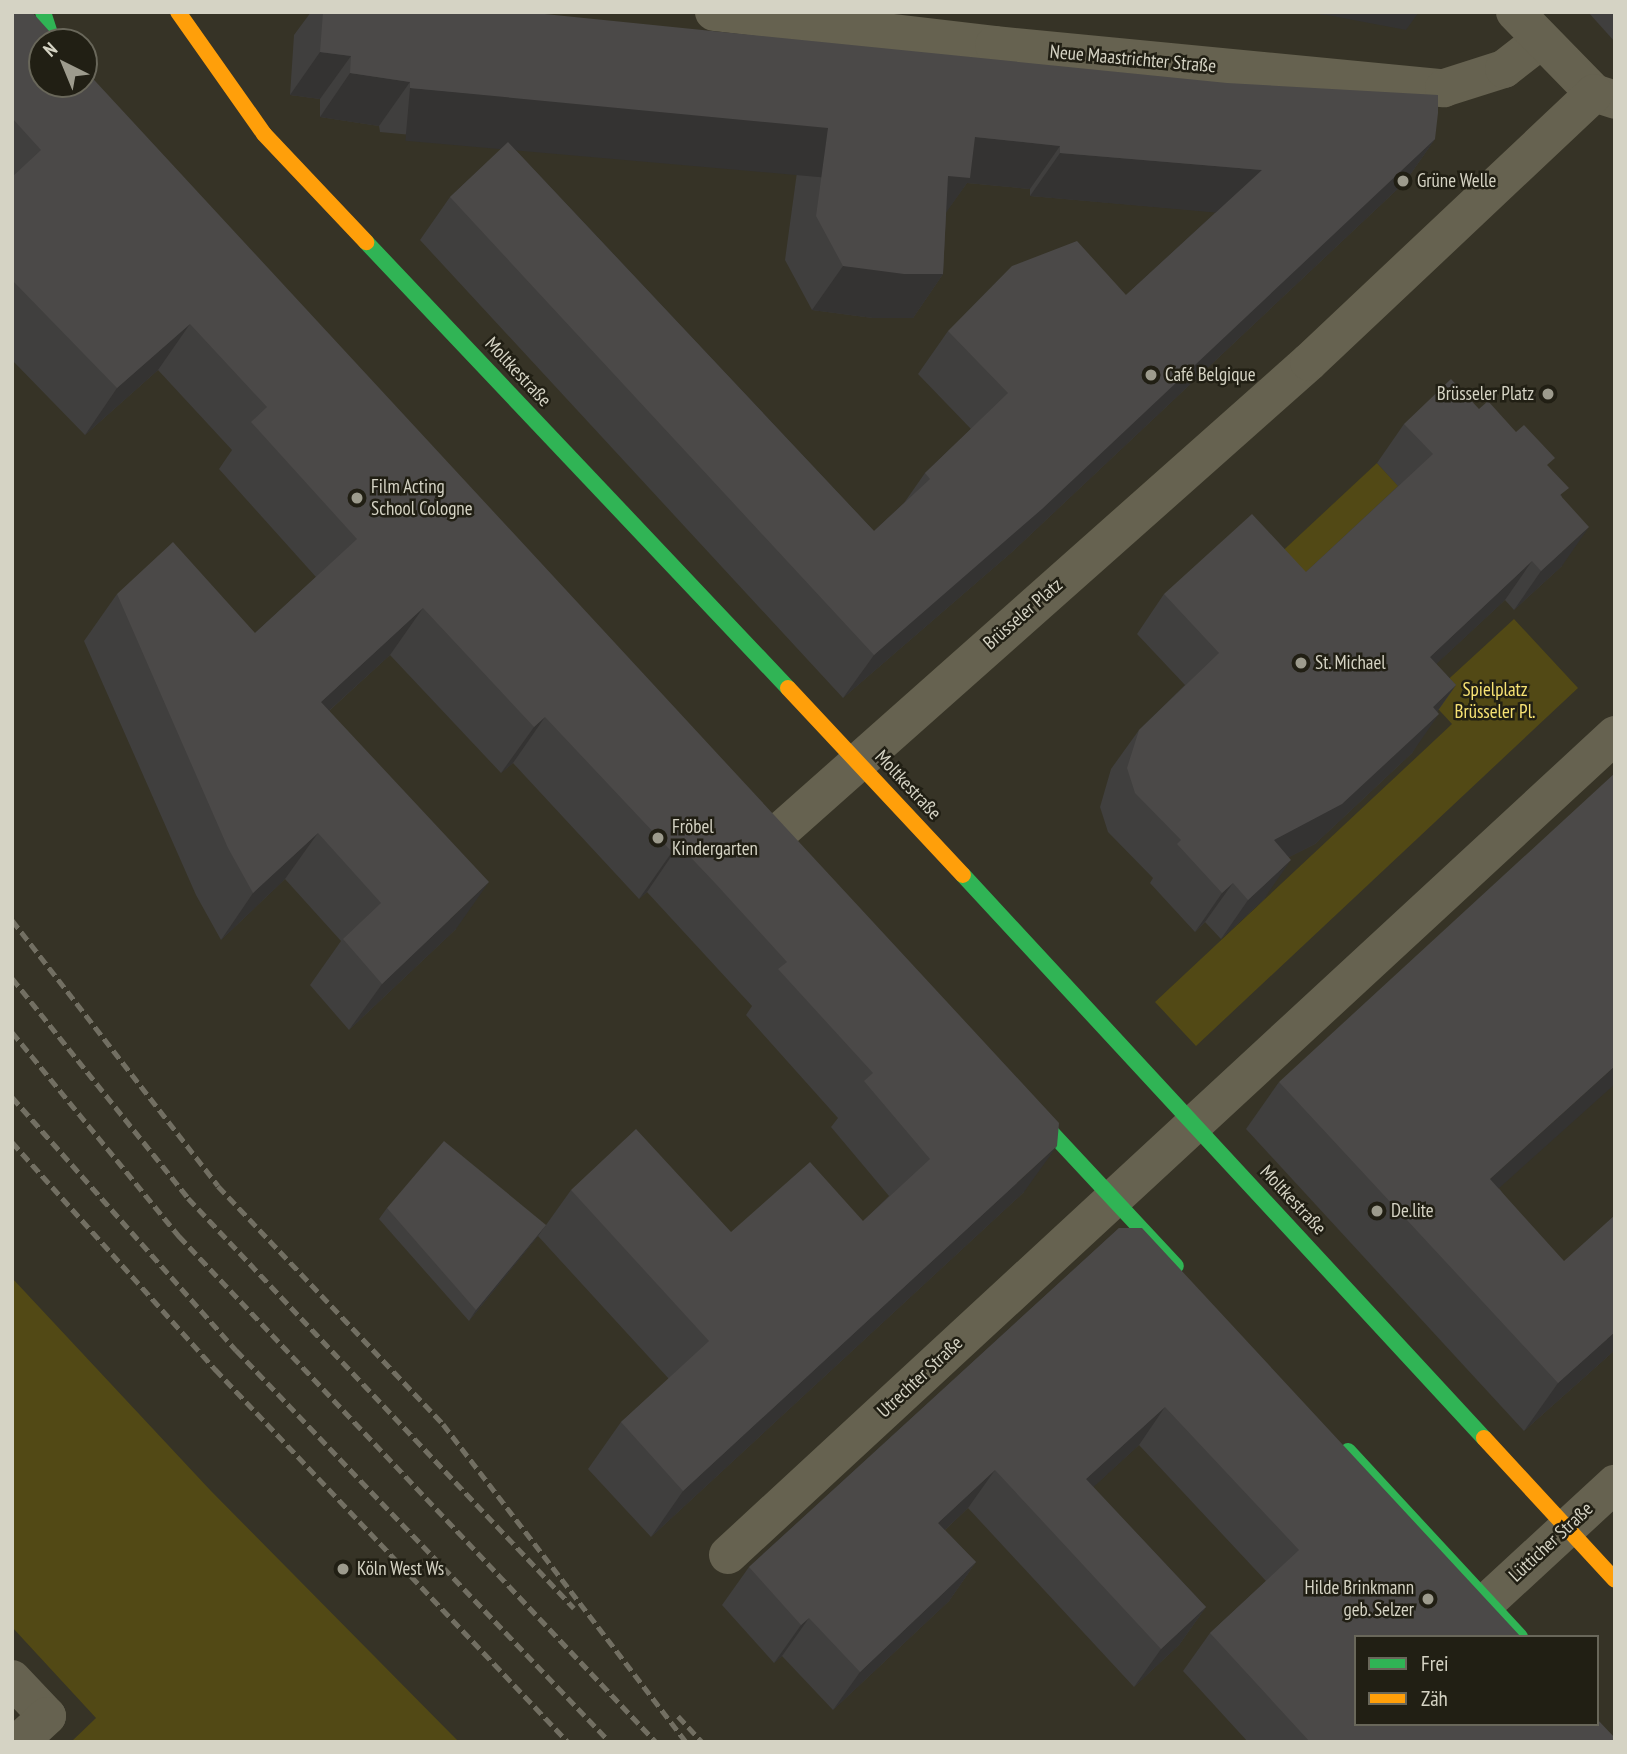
<!DOCTYPE html>
<meta charset="utf-8">
<style>
body{margin:0}
#map{position:relative;width:1627px;height:1754px;overflow:hidden;background:#363326;font-family:"PT Sans Narrow",sans-serif}
div>[style]{position:absolute}
[style*='--x']{left:calc(var(--x)*1px);top:calc(var(--y)*1px);width:calc(var(--w)*1px);rotate:calc(var(--a)*1deg)}
.green>*{inset:0;background:#524915;transform-origin:0 0}
.street>*{height:38px;margin:-19px;padding:0 19px;transform-origin:19px;border-radius:19px;background:#666250}
.fast>*{height:16px;margin:-8px;padding:0 8px;transform-origin:8px;border-radius:8px;background:#30b455}
.slow>*{height:16px;margin:-8px;padding:0 8px;transform-origin:8px;border-radius:8px;background:#ff9f0a}
.rail>*{height:5px;margin-top:-2.5px;transform-origin:0;background:repeating-linear-gradient(90deg,#726f62 0 10px,transparent 0 15px)}
.wall>*{inset:0;background:#403f3e}
.shaded-wall>*{inset:0;background:#343332;transform-origin:0 0}
.building>*{inset:0;background:#4b4948}
.dots>*{width:19px;height:19px;translate:-50% -50%;box-sizing:border-box;border:4px solid #211f14;border-radius:50%}
span{translate:-50% -50%;white-space:nowrap;text-align:center;line-height:1.15;-webkit-text-stroke:5px #211f14;paint-order:stroke}
.street-label{font-size:19px;color:#d5d3c4}
.poi-label{font-size:19px;color:#d5d3c4}
.left{translate:0 -50%;text-align:left}
.right{translate:-100% -50%;text-align:right}
.park-label{font-size:19px;color:#f7e273}
.frame{position:absolute;inset:0;border:14px solid #d5d3c4;pointer-events:none}
.legend{position:absolute;left:1354px;top:1635px;width:245px;height:91px;box-sizing:border-box;background:#211f14;border:2px solid #69675a;margin:0;padding:9px 12px;list-style:none;font-size:21px;color:#d5d3c4}
.legend li{display:flex;align-items:center;gap:14px;height:35px}
.legend b{width:35px;border:2px solid #69675a}
.north{position:absolute;left:28px;top:28px;width:70px;height:70px;box-sizing:border-box;background:#211f14;border:2px solid #69675a;border-radius:50%;rotate:317deg;font-size:19px;font-weight:700;line-height:28px;text-align:center;color:#d5d3c4}
.north::after{content:'';display:block;margin:auto;width:24px;height:32px;background:#9d9b8d;clip-path:polygon(50% 0,100% 100%,50% 72%,0 100%)}
</style>
<div id="map">
<div class="green">
<div style="left:1377px;top:463px;width:41px;height:173px;rotate:47deg"></div>
<div style="clip-path:polygon(1514px 619px,1578px 688px,1196px 1046px,1155px 1002px,1452px 724px,1428px 698px)"></div>
<div style="clip-path:polygon(12px 1278px,211px 1491px,459px 1742px,71px 1742px,96px 1718px,12px 1627px)"></div>
</div>
<div class="street">
<div style="--x:714;--y:12;--w:282;--a:6.7"></div>
<div style="--x:994;--y:45;--w:452;--a:5.5"></div>
<div style="--x:1444;--y:88;--w:63;--a:-17.6"></div>
<div style="--x:1504;--y:69;--w:46;--a:-37.9"></div>
<div style="--x:1515;--y:12;--w:113;--a:45.7"></div>
<div style="--x:1594;--y:93;--w:22;--a:18"></div>
<div style="--x:775;--y:836;--w:714;--a:-41.59"></div>
<div style="--x:1309;--y:362;--w:392;--a:-43.3"></div>
<div style="--x:728;--y:1555;--w:1208;--a:-42.75"></div>
<div style="--x:1488;--y:1601;--w:173;--a:-42.7"></div>
<div style="--x:12;--y:1679;--w:51;--a:46.6"></div>
<div style="--x:47;--y:1716;--w:38;--a:137"></div>
</div>
<div class="fast">
<div style="--x:43;--y:12;--w:32;--a:72"></div>
<div style="--x:366;--y:242;--w:614;--a:46.58"></div>
<div style="--x:963;--y:875;--w:767;--a:47.22"></div>
<div style="--x:1021;--y:1100;--w:227;--a:47"></div>
<div style="--x:1348;--y:1451;--w:253;--a:47.2"></div>
</div>
<div class="slow">
<div style="--x:178;--y:12;--w:149;--a:54.8"></div>
<div style="--x:264;--y:134;--w:149;--a:46.6"></div>
<div style="--x:788;--y:688;--w:256;--a:46.9"></div>
<div style="--x:1484;--y:1438;--w:193;--a:47.3"></div>
</div>
<div class="rail">
<div style="--x:12;--y:920;--w:336;--a:52.2"></div>
<div style="--x:218;--y:1186;--w:328;--a:46.6"></div>
<div style="--x:443;--y:1424;--w:400;--a:52.6"></div>
<div style="--x:12;--y:978;--w:282;--a:51.3"></div>
<div style="--x:188;--y:1198;--w:563;--a:46.73"></div>
<div style="--x:12;--y:1032;--w:264;--a:50.7"></div>
<div style="--x:179;--y:1236;--w:695;--a:46.69"></div>
<div style="--x:12;--y:1097;--w:338;--a:48.5"></div>
<div style="--x:236;--y:1350;--w:542;--a:46.35"></div>
<div style="--x:12;--y:1142;--w:305;--a:48.2"></div>
<div style="--x:215;--y:1369;--w:514;--a:46.58"></div>
<div style="--x:678;--y:1716;--w:35;--a:47"></div>
</div>
<div class="wall">
<div style="clip-path:polygon(12px 12px,1024px 1192px,651px 1537px,588px 1469px,621px 1422px,669px 1379px,538px 1236px,469px 1321px,379px 1219px,387px 1208px,546px 1225px,571px 1190px,731px 1232px,863px 1221px,889px 1196px,831px 1127px,838px 1118px,746px 1015px,752px 1006px,647px 892px,639px 899px,513px 763px,501px 773px,390px 655px,329px 711px,456px 929px,349px 1030px,310px 985px,341px 941px,285px 879px,221px 940px,196px 895px,84px 641px,117px 594px,255px 633px,316px 577px,219px 469px,232px 450px,158px 370px,85px 435px,12px 360px)"></div>
<div style="clip-path:polygon(evenodd,311px 12px,525px 12px,1435px 139px,1405px 182px,1012px 552px,843px 698px,420px 240px,450px 197px,507px 144px,380px 132px,379px 126px,320px 117px,320px 99px,290px 95px,294px 35px,311px 12px,510px 144px,797px 172px,785px 260px,812px 310px,873px 318px,913px 318px,943px 274px,946px 212px,967px 183px,1030px 189px,1030px 196px,1216px 212px,1126px 295px,948px 331px,918px 374px,971px 429px,925px 473px,904px 503px,874px 531px,510px 144px)"></div>
<div style="clip-path:polygon(1588px 12px,1615px 12px,1615px 42px)"></div>
<div style="clip-path:polygon(1479px 409px,1549px 467px,1562px 497px,1562px 566px,1514px 610px,1505px 600px,1436px 664px,1456px 685px,1437px 712px,1412px 753px,1315px 844px,1289px 857px,1264px 899px,1221px 939px,1205px 922px,1195px 932px,1150px 883px,1153px 878px,1108px 832px,1100px 807px,1111px 769px,1139px 730px,1185px 685px,1137px 634px,1164px 594px,1306px 572px,1398px 486px,1377px 463px,1404px 424px)"></div>
<div style="clip-path:polygon(1279px 1082px,1499px 1188px,1615px 1350px,1524px 1431px,1246px 1129px)"></div>
<div style="clip-path:polygon(1119px 1228px,1615px 1742px,1248px 1742px,1183px 1671px,1210px 1633px,1266px 1581px,1139px 1445px,1093px 1487px,1206px 1607px,1179px 1645px,1134px 1687px,968px 1508px,945px 1530px,976px 1562px,949px 1601px,833px 1710px,782px 1656px,774px 1663px,722px 1605px,749px 1567px)"></div>
</div>
<div class="shaded-wall">
<div style="clip-path:polygon(1293px 12px,1419px 12px,1406px 30px,1327px 15px)"></div>
<div style="clip-path:polygon(320px 52px,351px 56px,320px 99px,290px 95px)"></div>
<div style="clip-path:polygon(350px 73px,410px 82px,379px 126px,320px 117px)"></div>
<div style="left:410px;top:88px;width:420px;height:53px;rotate:5deg"></div>
<div style="clip-path:polygon(975px 137px,1060px 146px,1030px 189px,967px 183px,940px 221px,917px 220px)"></div>
<div style="clip-path:polygon(1435px 139px,1405px 182px,1012px 552px,843px 698px,874px 655px)"></div>
<div style="clip-path:polygon(1060px 153px,1262px 170px,1232px 214px,1030px 196px)"></div>
<div style="clip-path:polygon(843px 266px,943px 274px,913px 318px,873px 318px,812px 310px)"></div>
<div style="clip-path:polygon(190px 324px,158px 370px,85px 435px,117px 388px)"></div>
<div style="clip-path:polygon(1589px 527px,1562px 566px,1514px 610px,1541px 571px)"></div>
<div style="clip-path:polygon(1532px 561px,1505px 600px,1402px 696px,1430px 657px)"></div>
<div style="clip-path:polygon(423px 608px,390px 655px,288px 748px,321px 702px)"></div>
<div style="clip-path:polygon(1456px 685px,1429px 723px,1439px 714px,1412px 753px,1315px 844px,1246px 879px,1274px 840px,1433px 707px)"></div>
<div style="clip-path:polygon(545px 717px,513px 763px,501px 773px,534px 727px)"></div>
<div style="clip-path:polygon(318px 833px,285px 879px,221px 940px,253px 893px)"></div>
<div style="clip-path:polygon(679px 845px,647px 892px,639px 899px,672px 852px)"></div>
<div style="clip-path:polygon(1291px 860px,1264px 899px,1221px 939px,1248px 900px)"></div>
<div style="clip-path:polygon(489px 882px,456px 929px,349px 1030px,382px 984px)"></div>
<div style="clip-path:polygon(1233px 883px,1205px 922px,1195px 932px,1222px 893px)"></div>
<div style="clip-path:polygon(1615px 1066px,1615px 1084px,1456px 1227px,1490px 1179px)"></div>
<div style="clip-path:polygon(1057px 1146px,1024px 1192px,651px 1537px,683px 1491px)"></div>
<div style="clip-path:polygon(546px 1225px,538px 1236px,469px 1321px,476px 1310px)"></div>
<div style="clip-path:polygon(1615px 1332px,1615px 1350px,1524px 1431px,1558px 1383px)"></div>
<div style="clip-path:polygon(1165px 1407px,1139px 1445px,1060px 1518px,1086px 1479px)"></div>
<div style="clip-path:polygon(995px 1470px,968px 1508px,912px 1561px,938px 1523px)"></div>
<div style="clip-path:polygon(976px 1562px,949px 1601px,833px 1710px,860px 1672px)"></div>
<div style="clip-path:polygon(1206px 1607px,1179px 1645px,1134px 1687px,1161px 1649px)"></div>
<div style="clip-path:polygon(809px 1618px,782px 1656px,774px 1663px,801px 1625px)"></div>
</div>
<div class="building">
<div style="clip-path:polygon(12px 12px,32px 12px,59px 42px,42px 42px,42px 84px,84px 84px,84px 69px,1059px 1123px,1057px 1146px,683px 1491px,621px 1422px,709px 1341px,571px 1190px,636px 1129px,731px 1232px,810px 1162px,863px 1221px,930px 1159px,864px 1081px,873px 1073px,778px 969px,787px 962px,715px 883px,679px 845px,672px 852px,545px 717px,534px 727px,423px 608px,321px 702px,489px 882px,382px 984px,343px 939px,381px 903px,318px 833px,253px 893px,228px 848px,117px 594px,173px 542px,255px 633px,357px 539px,251px 422px,267px 407px,190px 324px,117px 388px,12px 280px,12px 177px,41px 150px,12px 118px)"></div>
<div style="clip-path:polygon(323px 12px,525px 12px,1227px 83px,1438px 95px,1438px 113px,1435px 139px,1042px 509px,874px 655px,450px 197px,508px 142px,874px 531px,930px 479px,925px 473px,1008px 393px,948px 331px,1012px 266px,1077px 241px,1126px 295px,1262px 170px,1060px 153px,1060px 146px,975px 137px,970px 178px,948px 176px,943px 274px,904px 274px,843px 266px,816px 216px,828px 128px,410px 88px,410px 82px,350px 73px,351px 56px,320px 52px)"></div>
<div style="clip-path:polygon(1451px 379px,1479px 409px,1488px 401px,1516px 432px,1524px 425px,1555px 458px,1547px 465px,1569px 488px,1560px 495px,1589px 527px,1541px 571px,1532px 561px,1430px 657px,1456px 685px,1433px 707px,1439px 714px,1342px 804px,1274px 840px,1291px 860px,1248px 900px,1233px 883px,1222px 893px,1177px 844px,1181px 840px,1135px 793px,1127px 768px,1139px 730px,1219px 653px,1164px 594px,1252px 514px,1306px 572px,1433px 454px,1404px 424px)"></div>
<div style="clip-path:polygon(1615px 773px,1615px 1066px,1490px 1179px,1564px 1261px,1615px 1215px,1615px 1332px,1558px 1383px,1279px 1082px)"></div>
<div style="clip-path:polygon(444px 1141px,546px 1225px,476px 1310px,387px 1208px)"></div>
<div style="clip-path:polygon(1119px 1228px,1142px 1228px,1521px 1637px,1356px 1637px,1356px 1724px,1597px 1724px,1597px 1719px,1615px 1738px,1615px 1742px,1310px 1742px,1210px 1633px,1299px 1550px,1165px 1407px,1086px 1479px,1206px 1607px,1161px 1649px,995px 1470px,938px 1523px,976px 1562px,860px 1672px,809px 1618px,801px 1625px,749px 1567px)"></div>
</div>
<div class="dots">
<div style="left:1403px;top:181px;background:#9d9b8d"></div>
<div style="left:1151px;top:375px;background:#9d9b8d"></div>
<div style="left:1548px;top:394px;background:#9d9b8d"></div>
<div style="left:357px;top:498px;background:#9d9b8d"></div>
<div style="left:1301px;top:663px;background:#9d9b8d"></div>
<div style="left:658px;top:838px;background:#9d9b8d"></div>
<div style="left:1377px;top:1211px;background:#9d9b8d"></div>
<div style="left:343px;top:1569px;background:#9d9b8d"></div>
<div style="left:1428px;top:1599px;background:#9d9b8d"></div>
</div>
<div class="street-label">
<span style="left:1133px;top:59px;rotate:5deg">Neue Maastrichter Straße</span>
<span style="left:518px;top:372px;rotate:47deg">Moltkestraße</span>
<span style="left:1023px;top:614px;rotate:-41deg">Brüsseler Platz</span>
<span style="left:908px;top:785px;rotate:47deg">Moltkestraße</span>
<span style="left:1293px;top:1200px;rotate:47deg">Moltkestraße</span>
<span style="left:920px;top:1377px;rotate:-43deg">Utrechter Straße</span>
<span style="left:1551px;top:1542px;rotate:-43deg">Lütticher Straße</span>
</div>
<div class="poi-label">
<span class="left" style="left:1417px;top:181px">Grüne Welle</span>
<span class="left" style="left:1165px;top:375px">Café Belgique</span>
<span class="right" style="left:1534px;top:394px">Brüsseler Platz</span>
<span class="left" style="left:371px;top:498px">Film Acting<br>School Cologne</span>
<span class="left" style="left:1315px;top:663px">St. Michael</span>
<span class="left" style="left:672px;top:838px">Fröbel<br>Kindergarten</span>
<span class="left" style="left:1391px;top:1211px">De.lite</span>
<span class="left" style="left:357px;top:1569px">Köln West Ws</span>
<span class="right" style="left:1414px;top:1599px">Hilde Brinkmann<br>geb. Selzer</span>
</div>
<div class="park-label">
<span style="left:1495px;top:701px">Spielplatz<br>Brüsseler Pl.</span>
</div>
<div class="frame"></div>
<ul class="legend">
<li><b style="height:9px;background:#30b455"></b>Frei</li>
<li><b style="height:9px;background:#ff9f0a"></b>Zäh</li>
</ul>
<div class="north">N</div>
</div>
